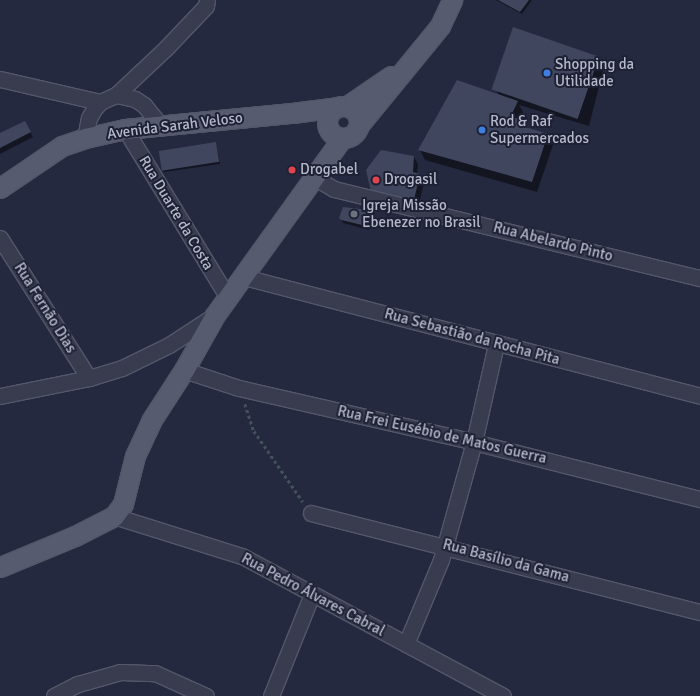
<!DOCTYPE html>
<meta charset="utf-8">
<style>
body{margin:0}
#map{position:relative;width:700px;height:696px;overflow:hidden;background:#25293f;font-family:Signika,sans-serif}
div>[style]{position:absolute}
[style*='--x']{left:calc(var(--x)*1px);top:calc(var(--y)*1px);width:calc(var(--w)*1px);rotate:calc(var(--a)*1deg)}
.shadow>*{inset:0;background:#0007}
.building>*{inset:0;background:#41465f;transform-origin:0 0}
.path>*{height:2.5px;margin-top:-1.25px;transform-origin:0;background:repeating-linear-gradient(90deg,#42525a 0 3px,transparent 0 6px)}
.roads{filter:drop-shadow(1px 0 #54576a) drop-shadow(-1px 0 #54576a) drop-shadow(0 1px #54576a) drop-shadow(0 -1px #54576a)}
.minor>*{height:15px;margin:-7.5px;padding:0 7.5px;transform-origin:7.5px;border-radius:7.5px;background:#393c4f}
.major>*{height:19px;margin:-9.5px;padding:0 9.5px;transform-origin:9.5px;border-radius:9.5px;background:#575b6f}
.major>.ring{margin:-9.5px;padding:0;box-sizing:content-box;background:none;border:19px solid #575b6f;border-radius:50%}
.dots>*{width:11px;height:11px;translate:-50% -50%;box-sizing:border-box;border:2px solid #1e2134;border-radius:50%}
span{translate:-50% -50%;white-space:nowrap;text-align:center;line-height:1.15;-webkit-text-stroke:4px #1e2134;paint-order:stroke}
.poi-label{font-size:15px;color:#b5b8ca}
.left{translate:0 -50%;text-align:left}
.street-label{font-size:15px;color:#b5b8ca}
</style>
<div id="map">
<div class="shadow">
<div style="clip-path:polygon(496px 0,532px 0,522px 14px)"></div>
<div style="clip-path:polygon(598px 57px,604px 67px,589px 126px,519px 105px,523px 112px,519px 120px,526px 128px,547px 135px,553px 145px,537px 192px,425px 160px,420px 150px,499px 95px,496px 90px)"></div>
<div style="clip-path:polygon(25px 123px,33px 137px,0 154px,0 134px)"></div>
<div style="clip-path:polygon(216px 143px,220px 164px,164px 172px,162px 170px)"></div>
<div style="clip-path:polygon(414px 157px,418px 164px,417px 174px,424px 183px,418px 207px,377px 199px)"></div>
<div style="clip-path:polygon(368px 211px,371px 216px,369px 230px,343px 223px,340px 218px)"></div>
</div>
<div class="building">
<div style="clip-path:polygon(498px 0,529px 0,520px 12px)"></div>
<div style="left:513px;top:27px;width:91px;height:66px;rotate:19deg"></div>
<div style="clip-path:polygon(457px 80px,518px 101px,511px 116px,523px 121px,522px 126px,548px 134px,532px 182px,418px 150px)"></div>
<div style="clip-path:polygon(25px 121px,31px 132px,0 148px,0 133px)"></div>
<div style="left:216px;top:142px;width:20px;height:58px;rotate:81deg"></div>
<div style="clip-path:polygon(381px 150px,414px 156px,413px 172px,420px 174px,414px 200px,371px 192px,366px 170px)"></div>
<div style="clip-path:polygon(343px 207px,369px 210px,366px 226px,341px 220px,339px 218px)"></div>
</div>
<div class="path">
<div style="--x:245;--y:404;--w:28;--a:72"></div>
<div style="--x:254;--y:431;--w:86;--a:55.4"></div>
</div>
<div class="roads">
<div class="minor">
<div style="--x:0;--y:79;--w:103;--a:13"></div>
<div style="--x:116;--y:95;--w:67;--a:-43.2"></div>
<div style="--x:165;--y:49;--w:59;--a:-46.4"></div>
<div style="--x:206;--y:6;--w:6;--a:-81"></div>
<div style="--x:125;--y:129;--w:198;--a:58.6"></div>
<div style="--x:85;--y:138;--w:20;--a:-79"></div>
<div style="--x:89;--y:118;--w:10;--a:-61"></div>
<div style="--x:94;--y:109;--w:9;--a:-49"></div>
<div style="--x:100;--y:102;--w:17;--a:-24"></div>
<div style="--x:116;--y:95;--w:19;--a:12"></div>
<div style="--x:135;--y:99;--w:11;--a:34"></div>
<div style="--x:144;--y:105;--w:26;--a:51"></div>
<div style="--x:315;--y:178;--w:22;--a:30"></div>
<div style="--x:334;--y:189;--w:377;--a:13.7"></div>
<div style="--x:0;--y:238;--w:166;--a:57.6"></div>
<div style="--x:244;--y:277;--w:471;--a:14.6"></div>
<div style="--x:184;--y:370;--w:58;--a:18.1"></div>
<div style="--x:239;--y:388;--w:241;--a:12.9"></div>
<div style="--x:474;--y:442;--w:233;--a:14.2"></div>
<div style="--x:0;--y:396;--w:91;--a:-11.4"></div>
<div style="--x:89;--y:378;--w:34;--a:-17"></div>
<div style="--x:122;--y:368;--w:52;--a:-26.1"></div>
<div style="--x:169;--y:345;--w:55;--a:-33.1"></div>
<div style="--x:311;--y:513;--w:401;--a:14.3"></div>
<div style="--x:114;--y:516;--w:134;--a:17.4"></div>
<div style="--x:242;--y:556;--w:296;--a:28.2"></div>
<div style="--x:406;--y:644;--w:91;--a:-67.4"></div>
<div style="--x:441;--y:560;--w:123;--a:-74.4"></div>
<div style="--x:474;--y:442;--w:100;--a:-77.3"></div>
<div style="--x:54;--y:696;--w:27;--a:-27"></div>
<div style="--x:78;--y:684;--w:44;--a:-15.9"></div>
<div style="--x:120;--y:672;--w:35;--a:2"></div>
<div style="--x:155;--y:673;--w:56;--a:24.3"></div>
<div style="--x:271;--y:696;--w:110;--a:-68.1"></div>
</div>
<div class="major">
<div class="ring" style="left:327px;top:106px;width:13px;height:13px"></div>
<div style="--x:347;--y:106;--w:53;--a:-34.3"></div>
<div style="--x:359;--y:125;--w:128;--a:-50.7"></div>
<div style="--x:440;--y:26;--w:29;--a:-65"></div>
<div style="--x:0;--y:188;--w:75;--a:-34.1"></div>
<div style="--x:62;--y:146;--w:24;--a:-19"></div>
<div style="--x:85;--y:138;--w:41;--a:-12.7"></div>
<div style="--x:125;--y:129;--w:168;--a:-5.5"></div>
<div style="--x:292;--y:113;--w:46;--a:-7.4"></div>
<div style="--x:0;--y:567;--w:81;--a:-22.5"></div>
<div style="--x:75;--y:536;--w:44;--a:-27.1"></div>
<div style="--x:114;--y:516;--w:15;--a:-53"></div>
<div style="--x:123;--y:504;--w:49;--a:-76"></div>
<div style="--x:135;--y:456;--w:38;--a:-65"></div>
<div style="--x:151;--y:421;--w:61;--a:-57.1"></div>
<div style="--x:184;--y:370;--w:63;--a:-60.6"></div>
<div style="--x:215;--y:315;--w:218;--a:-54.3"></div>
</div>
</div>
<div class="dots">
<div style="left:547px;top:73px;background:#3f7fe0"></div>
<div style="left:482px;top:130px;background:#3f7fe0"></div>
<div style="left:292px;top:170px;background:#e0444e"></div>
<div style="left:376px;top:180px;background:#e0444e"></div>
<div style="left:354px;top:214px;background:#6b7280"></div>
</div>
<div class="poi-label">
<span class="left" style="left:555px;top:73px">Shopping da<br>Utilidade</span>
<span class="left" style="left:490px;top:130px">Rod &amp; Raf<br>Supermercados</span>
<span class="left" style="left:300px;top:170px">Drogabel</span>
<span class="left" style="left:384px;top:180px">Drogasil</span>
<span class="left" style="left:362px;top:214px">Igreja Missão<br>Ebenezer no Brasil</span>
</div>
<div class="street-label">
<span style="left:175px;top:126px;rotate:-7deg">Avenida Sarah Veloso</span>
<span style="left:176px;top:213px;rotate:59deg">Rua Duarte da Costa</span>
<span style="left:553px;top:242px;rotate:14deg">Rua Abelardo Pinto</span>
<span style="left:45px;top:308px;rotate:58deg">Rua Fernão Dias</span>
<span style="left:472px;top:337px;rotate:15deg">Rua Sebastião da Rocha Pita</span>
<span style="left:442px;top:435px;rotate:13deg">Rua Frei Eusébio de Matos Guerra</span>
<span style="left:506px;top:561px;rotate:15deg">Rua Basílio da Gama</span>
<span style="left:313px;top:595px;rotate:28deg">Rua Pedro Álvares Cabral</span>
</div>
</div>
